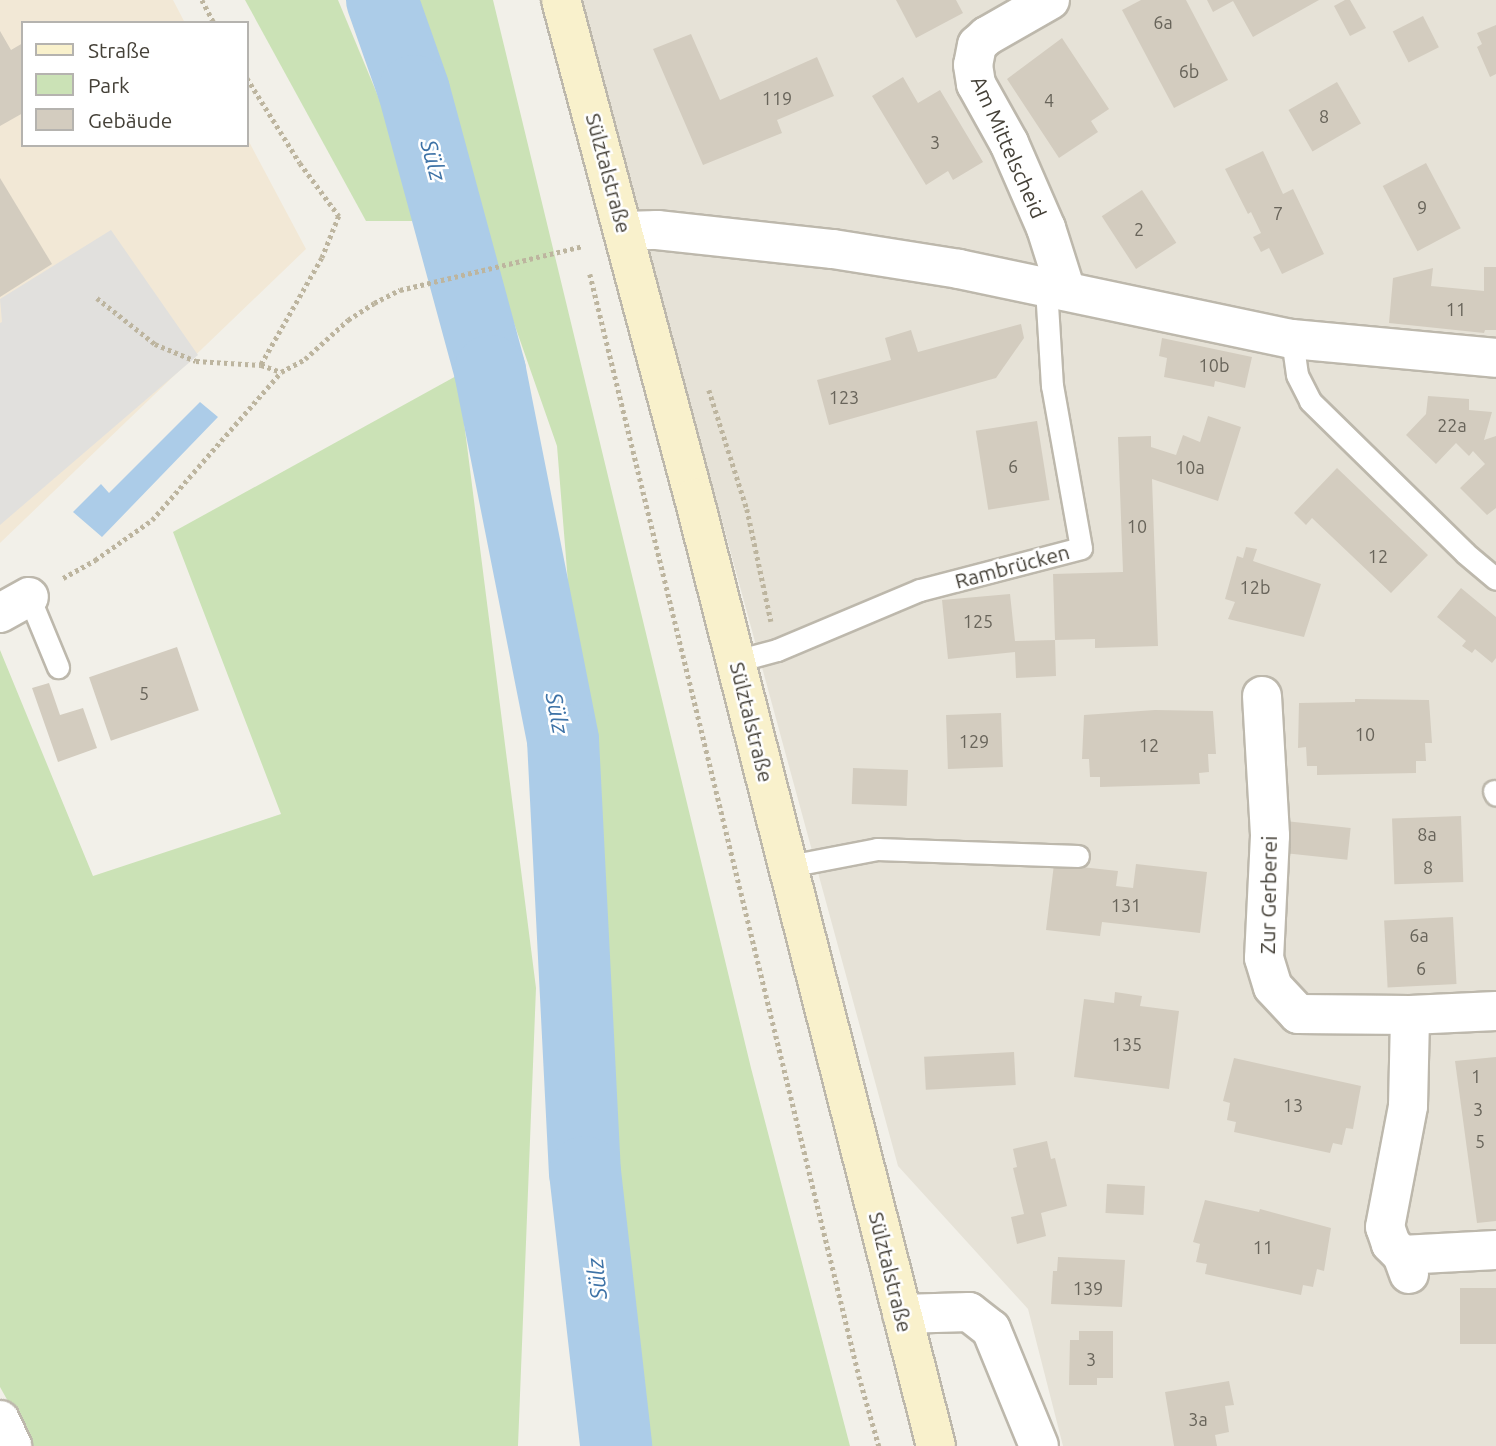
<!DOCTYPE html>
<meta charset="utf-8">
<style>
body{margin:0}
#map{position:relative;width:1496px;height:1446px;overflow:hidden;background:#f2f0e9;font-family:Ubuntu,sans-serif}
div>[style]{position:absolute}
[style*='--x']{left:calc(var(--x)*1px);top:calc(var(--y)*1px);width:calc(var(--w)*1px);rotate:calc(var(--a)*1deg)}
.residential>*{inset:0;background:#e6e2d7}
.commercial>*{inset:0;background:#f2e8d6}
.green>*{inset:0;background:#cbe2b6}
.parking>*{inset:0;background:#e1e0dd}
.water>*{inset:0;background:#accce8}
.river>*{height:72px;margin:-36px;padding:0 36px;transform-origin:36px;border-radius:36px;background:#accce8}
.building>*{inset:0;background:#d3ccbf;transform-origin:0 0}
.path>*{height:4.5px;margin-top:-2.25px;transform-origin:0;background:repeating-linear-gradient(90deg,#bdb59f 0 3.5px,transparent 0 7px)}
.roads{filter:drop-shadow(2px 0 #bdb8ac) drop-shadow(-2px 0 #bdb8ac) drop-shadow(0 2px #bdb8ac) drop-shadow(0 -2px #bdb8ac)}
.service>*{height:21px;margin:-10.5px;padding:0 10.5px;transform-origin:10.5px;border-radius:10.5px;background:#fff}
.minor>*{height:38px;margin:-19px;padding:0 19px;transform-origin:19px;border-radius:19px;background:#fff}
.secondary>*{height:38px;margin:-19px;padding:0 19px;transform-origin:19px;border-radius:19px;background:#f9f1cc}
span{translate:-50% -50%;white-space:nowrap;text-align:center;line-height:1.15;-webkit-text-stroke:5px #fff;paint-order:stroke}
.number-label{font-size:18px;color:#68645a}
.number-label span{-webkit-text-stroke-width:0}
.street-label{font-size:21px;color:#454138}
.water-label{font-size:23px;color:#3d72a6;font-style:italic}
.legend{position:absolute;left:21px;top:21px;width:228px;height:126px;box-sizing:border-box;background:#fff;border:2px solid #b5b3af;margin:0;padding:9px 12px;list-style:none;font-size:21px;color:#454138}
.legend li{display:flex;align-items:center;gap:14px;height:35px}
.legend b{width:35px;border:2px solid #b5b3af}
</style>
<div id="map">
<div class="residential">
<div style="clip-path:polygon(580px 0,1496px 0,1496px 1446px,1063px 1446px,1028px 1309px,898px 1166px)"></div>
</div>
<div class="commercial">
<div style="clip-path:polygon(0 0,173px 0,185px 23px,23px 23px,23px 145px,247px 145px,247px 138px,306px 249px,0 543px)"></div>
</div>
<div class="green">
<div style="clip-path:polygon(245px 0,338px 0,430px 221px,366px 221px)"></div>
<div style="clip-path:polygon(401px 0,493px 0,751px 1068px,850px 1446px,594px 1446px,603px 1287px,598px 956px,557px 446px)"></div>
<div style="clip-path:polygon(458px 375px,536px 988px,518px 1446px,33px 1446px,0 1387px,0 650px,93px 876px,281px 814px,173px 532px)"></div>
</div>
<div class="parking">
<div style="clip-path:polygon(111px 230px,198px 355px,0 525px,0 323px,2px 322px,0 299px)"></div>
</div>
<div class="water">
<div style="clip-path:polygon(200px 402px,218px 417px,102px 537px,73px 512px,101px 484px,109px 493px)"></div>
</div>
<div class="river">
<div style="--x:382;--y:0;--w:96;--a:70.6"></div>
<div style="--x:414;--y:91;--w:290;--a:74.8"></div>
<div style="--x:490;--y:371;--w:376;--a:78.8"></div>
<div style="--x:563;--y:740;--w:433;--a:87.1"></div>
<div style="--x:585;--y:1172;--w:276;--a:83.5"></div>
</div>
<div class="building">
<div style="clip-path:polygon(896px 0,956px 0,963px 13px,916px 38px)"></div>
<div style="clip-path:polygon(1141px 0,1186px 0,1228px 80px,1174px 108px,1122px 10px)"></div>
<div style="clip-path:polygon(1207px 0,1319px 0,1253px 37px,1233px 1px,1213px 12px)"></div>
<div style="clip-path:polygon(1345px 0,1350px 0,1366px 28px,1350px 36px,1334px 6px)"></div>
<div style="left:1423px;top:16px;width:35px;height:34px;rotate:63deg"></div>
<div style="clip-path:polygon(1496px 25px,1496px 74px,1490px 77px,1477px 47px,1482px 44px,1477px 33px)"></div>
<div style="clip-path:polygon(0 31px,11px 50px,23px 43px,23px 113px,0 126px)"></div>
<div style="clip-path:polygon(691px 34px,720px 100px,817px 57px,834px 96px,777px 120px,782px 133px,703px 165px,653px 49px)"></div>
<div style="clip-path:polygon(1062px 38px,1109px 109px,1091px 121px,1098px 132px,1059px 158px,1007px 79px)"></div>
<div style="clip-path:polygon(903px 77px,918px 103px,940px 90px,983px 162px,953px 180px,948px 171px,926px 185px,872px 96px)"></div>
<div style="left:1337px;top:82px;width:48px;height:56px;rotate:60deg"></div>
<div style="clip-path:polygon(1263px 151px,1283px 194px,1293px 189px,1324px 254px,1282px 274px,1269px 248px,1261px 252px,1253px 237px,1261px 233px,1251px 212px,1248px 214px,1225px 169px)"></div>
<div style="left:1426px;top:163px;width:74px;height:49px;rotate:62deg"></div>
<div style="clip-path:polygon(0 178px,52px 264px,0 297px)"></div>
<div style="left:1142px;top:190px;width:63px;height:48px;rotate:57deg"></div>
<div style="clip-path:polygon(1484px 267px,1496px 267px,1496px 330px,1485px 330px,1484px 333px,1389px 323px,1393px 278px,1433px 268px,1431px 286px,1484px 291px)"></div>
<div style="clip-path:polygon(1021px 324px,1024px 338px,996px 378px,829px 425px,817px 380px,891px 360px,885px 338px,911px 330px,918px 352px)"></div>
<div style="clip-path:polygon(1162px 338px,1252px 357px,1245px 388px,1215px 381px,1214px 387px,1164px 377px,1167px 358px,1159px 356px)"></div>
<div style="clip-path:polygon(1428px 396px,1469px 399px,1469px 410px,1492px 412px,1484px 440px,1496px 436px,1496px 508px,1487px 515px,1460px 488px,1485px 464px,1473px 451px,1469px 456px,1456px 443px,1436px 464px,1406px 435px,1426px 414px)"></div>
<div style="clip-path:polygon(1208px 416px,1241px 427px,1218px 501px,1152px 479px,1158px 646px,1095px 648px,1095px 639px,1055px 640px,1053px 574px,1123px 572px,1118px 437px,1151px 436px,1151px 447px,1176px 455px,1183px 435px,1200px 442px)"></div>
<div style="left:1037px;top:421px;width:80px;height:62px;rotate:81deg"></div>
<div style="clip-path:polygon(1337px 468px,1428px 555px,1391px 593px,1312px 518px,1306px 525px,1294px 513px)"></div>
<div style="clip-path:polygon(1246px 547px,1257px 549px,1253px 561px,1321px 584px,1304px 637px,1228px 619px,1235px 602px,1225px 599px,1237px 556px,1243px 558px)"></div>
<div style="clip-path:polygon(1461px 588px,1496px 617px,1496px 658px,1492px 663px,1475px 649px,1472px 653px,1462px 646px,1466px 641px,1437px 617px)"></div>
<div style="clip-path:polygon(1010px 594px,1015px 641px,1055px 640px,1056px 676px,1016px 678px,1015px 652px,948px 659px,942px 600px)"></div>
<div style="left:177px;top:647px;width:67px;height:93px;rotate:71deg"></div>
<div style="clip-path:polygon(49px 683px,60px 715px,83px 708px,97px 748px,58px 762px,32px 688px)"></div>
<div style="clip-path:polygon(1355px 699px,1429px 700px,1432px 743px,1425px 743px,1426px 761px,1416px 761px,1416px 773px,1317px 775px,1317px 766px,1307px 766px,1306px 747px,1298px 748px,1299px 703px,1355px 702px)"></div>
<div style="clip-path:polygon(1155px 710px,1213px 711px,1216px 754px,1208px 754px,1209px 772px,1199px 773px,1200px 784px,1100px 787px,1100px 777px,1090px 777px,1089px 759px,1082px 759px,1084px 715px)"></div>
<div style="left:1001px;top:713px;width:54px;height:55px;rotate:88deg"></div>
<div style="left:853px;top:768px;width:55px;height:36px;rotate:2deg"></div>
<div style="left:1461px;top:816px;width:66px;height:69px;rotate:88deg"></div>
<div style="left:1285px;top:821px;width:66px;height:32px;rotate:6deg"></div>
<div style="clip-path:polygon(1054px 864px,1118px 871px,1116px 886px,1133px 888px,1136px 864px,1207px 872px,1200px 933px,1102px 922px,1100px 936px,1046px 930px)"></div>
<div style="left:1453px;top:917px;width:67px;height:69px;rotate:87deg"></div>
<div style="clip-path:polygon(1115px 992px,1142px 996px,1140px 1006px,1179px 1011px,1169px 1089px,1074px 1077px,1084px 999px,1114px 1003px)"></div>
<div style="left:1014px;top:1052px;width:33px;height:90px;rotate:87deg"></div>
<div style="clip-path:polygon(1496px 1057px,1496px 1221px,1477px 1223px,1455px 1061px)"></div>
<div style="clip-path:polygon(1234px 1058px,1361px 1086px,1353px 1129px,1346px 1128px,1342px 1145px,1333px 1143px,1330px 1153px,1234px 1132px,1236px 1122px,1227px 1120px,1230px 1103px,1223px 1101px)"></div>
<div style="clip-path:polygon(1047px 1141px,1051px 1159px,1055px 1158px,1067px 1206px,1041px 1213px,1046px 1236px,1017px 1244px,1011px 1217px,1024px 1214px,1013px 1168px,1017px 1167px,1013px 1149px)"></div>
<div style="left:1107px;top:1184px;width:38px;height:29px;rotate:3deg"></div>
<div style="clip-path:polygon(1205px 1200px,1259px 1212px,1260px 1209px,1331px 1228px,1324px 1271px,1317px 1269px,1313px 1287px,1303px 1285px,1301px 1295px,1205px 1274px,1207px 1264px,1196px 1262px,1200px 1244px,1193px 1242px)"></div>
<div style="clip-path:polygon(1058px 1257px,1125px 1260px,1122px 1307px,1051px 1304px,1053px 1271px,1057px 1271px)"></div>
<div style="left:1496px;top:1288px;width:56px;height:36px;rotate:90deg"></div>
<div style="clip-path:polygon(1079px 1331px,1113px 1331px,1113px 1378px,1097px 1378px,1097px 1385px,1069px 1385px,1070px 1340px,1079px 1340px)"></div>
<div style="clip-path:polygon(1229px 1381px,1234px 1405px,1225px 1406px,1229px 1432px,1215px 1435px,1217px 1446px,1174px 1446px,1165px 1392px)"></div>
</div>
<div class="path">
<div style="--x:202;--y:0;--w:26;--a:62"></div>
<div style="--x:247;--y:78;--w:100;--a:58.1"></div>
<div style="--x:300;--y:163;--w:66;--a:53.7"></div>
<div style="--x:339;--y:216;--w:45;--a:112"></div>
<div style="--x:322;--y:258;--w:123;--a:119.7"></div>
<div style="--x:590;--y:274;--w:1134;--a:76.28"></div>
<div style="--x:859;--y:1376;--w:73;--a:74.1"></div>
<div style="--x:97;--y:298;--w:74;--a:38.4"></div>
<div style="--x:155;--y:344;--w:44;--a:22.5"></div>
<div style="--x:196;--y:361;--w:65;--a:3.5"></div>
<div style="--x:261;--y:365;--w:21;--a:19"></div>
<div style="--x:709;--y:390;--w:125;--a:72.3"></div>
<div style="--x:747;--y:509;--w:115;--a:77.9"></div>
<div style="--x:63;--y:578;--w:37;--a:-29"></div>
<div style="--x:95;--y:560;--w:70;--a:-35.1"></div>
<div style="--x:152;--y:520;--w:196;--a:-48.9"></div>
<div style="--x:281;--y:372;--w:27;--a:-28"></div>
<div style="--x:305;--y:359;--w:58;--a:-42.2"></div>
<div style="--x:348;--y:320;--w:31;--a:-33"></div>
<div style="--x:374;--y:303;--w:29;--a:-27"></div>
<div style="--x:400;--y:290;--w:188;--a:-13.5"></div>
</div>
<div class="roads">
<div class="service">
<div style="--x:1292;--y:339;--w:36;--a:82"></div>
<div style="--x:1297;--y:375;--w:29;--a:63"></div>
<div style="--x:1310;--y:401;--w:217;--a:44.4"></div>
<div style="--x:1465;--y:553;--w:40;--a:40"></div>
<div style="--x:29;--y:597;--w:76;--a:67.5"></div>
<div style="--x:736;--y:661;--w:42;--a:-15"></div>
<div style="--x:777;--y:650;--w:155;--a:-22.8"></div>
<div style="--x:920;--y:590;--w:166;--a:-14.6"></div>
<div style="--x:1081;--y:548;--w:165;--a:-100.1"></div>
<div style="--x:1052;--y:386;--w:99;--a:-93.5"></div>
<div style="--x:1494;--y:791;--w:4;--a:63"></div>
<div style="--x:789;--y:866;--w:90;--a:-10.9"></div>
<div style="--x:877;--y:849;--w:201;--a:2"></div>
</div>
<div class="minor">
<div style="--x:1050;--y:0;--w:73;--a:150.3"></div>
<div style="--x:987;--y:36;--w:13;--a:138"></div>
<div style="--x:977;--y:45;--w:20;--a:101"></div>
<div style="--x:973;--y:65;--w:19;--a:81"></div>
<div style="--x:976;--y:84;--w:68;--a:60.8"></div>
<div style="--x:1009;--y:143;--w:93;--a:66.5"></div>
<div style="--x:1046;--y:228;--w:66;--a:72.4"></div>
<div style="--x:625;--y:231;--w:32;--a:-2"></div>
<div style="--x:657;--y:230;--w:177;--a:6.2"></div>
<div style="--x:833;--y:249;--w:128;--a:9"></div>
<div style="--x:959;--y:269;--w:340;--a:11.9"></div>
<div style="--x:1292;--y:339;--w:205;--a:5.3"></div>
<div style="--x:0;--y:613;--w:33;--a:-29"></div>
<div style="--x:1262;--y:696;--w:140;--a:86.7"></div>
<div style="--x:1270;--y:836;--w:122;--a:92.8"></div>
<div style="--x:1264;--y:958;--w:30;--a:73"></div>
<div style="--x:1273;--y:987;--w:37;--a:47"></div>
<div style="--x:1298;--y:1014;--w:112;--a:0.5"></div>
<div style="--x:1410;--y:1015;--w:86;--a:-2.7"></div>
<div style="--x:1402;--y:1255;--w:94;--a:-3"></div>
<div style="--x:1409;--y:1274;--w:20;--a:-110"></div>
<div style="--x:1402;--y:1255;--w:16;--a:-135"></div>
<div style="--x:1391;--y:1244;--w:18;--a:-109"></div>
<div style="--x:1385;--y:1227;--w:123;--a:-79.2"></div>
<div style="--x:1408;--y:1106;--w:91;--a:-88.7"></div>
<div style="--x:902;--y:1314;--w:67;--a:-1.7"></div>
<div style="--x:969;--y:1312;--w:28;--a:38"></div>
<div style="--x:991;--y:1329;--w:126;--a:67.7"></div>
<div style="--x:0;--y:1420;--w:29;--a:65"></div>
</div>
<div class="secondary">
<div style="--x:561;--y:0;--w:515;--a:75.05"></div>
<div style="--x:694;--y:498;--w:978;--a:75.68"></div>
</div>
</div>
<div class="number-label">
<span style="left:1163px;top:22px">6a</span>
<span style="left:1189px;top:71px">6b</span>
<span style="left:777px;top:98px">119</span>
<span style="left:1049px;top:100px">4</span>
<span style="left:1324px;top:116px">8</span>
<span style="left:935px;top:142px">3</span>
<span style="left:1422px;top:207px">9</span>
<span style="left:1278px;top:213px">7</span>
<span style="left:1139px;top:229px">2</span>
<span style="left:1456px;top:309px">11</span>
<span style="left:1214px;top:365px">10b</span>
<span style="left:844px;top:397px">123</span>
<span style="left:1452px;top:425px">22a</span>
<span style="left:1013px;top:466px">6</span>
<span style="left:1190px;top:467px">10a</span>
<span style="left:1137px;top:526px">10</span>
<span style="left:1378px;top:556px">12</span>
<span style="left:1255px;top:587px">12b</span>
<span style="left:978px;top:621px">125</span>
<span style="left:144px;top:693px">5</span>
<span style="left:1365px;top:734px">10</span>
<span style="left:974px;top:741px">129</span>
<span style="left:1149px;top:745px">12</span>
<span style="left:1427px;top:834px">8a</span>
<span style="left:1428px;top:867px">8</span>
<span style="left:1126px;top:905px">131</span>
<span style="left:1419px;top:935px">6a</span>
<span style="left:1421px;top:968px">6</span>
<span style="left:1127px;top:1044px">135</span>
<span style="left:1476px;top:1076px">1</span>
<span style="left:1293px;top:1105px">13</span>
<span style="left:1478px;top:1109px">3</span>
<span style="left:1480px;top:1141px">5</span>
<span style="left:1263px;top:1247px">11</span>
<span style="left:1088px;top:1288px">139</span>
<span style="left:1091px;top:1359px">3</span>
<span style="left:1198px;top:1419px">3a</span>
</div>
<div class="street-label">
<span style="left:1009px;top:147px;rotate:66deg">Am Mittelscheid</span>
<span style="left:609px;top:173px;rotate:75deg">Sülztalstraße</span>
<span style="left:1012px;top:566px;rotate:-15deg">Rambrücken</span>
<span style="left:752px;top:722px;rotate:76deg">Sülztalstraße</span>
<span style="left:1268px;top:895px;rotate:-89deg">Zur Gerberei</span>
<span style="left:891px;top:1272px;rotate:76deg">Sülztalstraße</span>
</div>
<div class="water-label">
<span style="left:433px;top:160px;rotate:75deg">Sülz</span>
<span style="left:557px;top:713px;rotate:79deg">Sülz</span>
<span style="left:597px;top:1279px;rotate:-96deg">Sülz</span>
</div>
<ul class="legend">
<li><b style="height:9px;background:#f9f1cc"></b>Straße</li>
<li><b style="height:19px;background:#cbe2b6"></b>Park</li>
<li><b style="height:19px;background:#d3ccbf"></b>Gebäude</li>
</ul>
</div>
